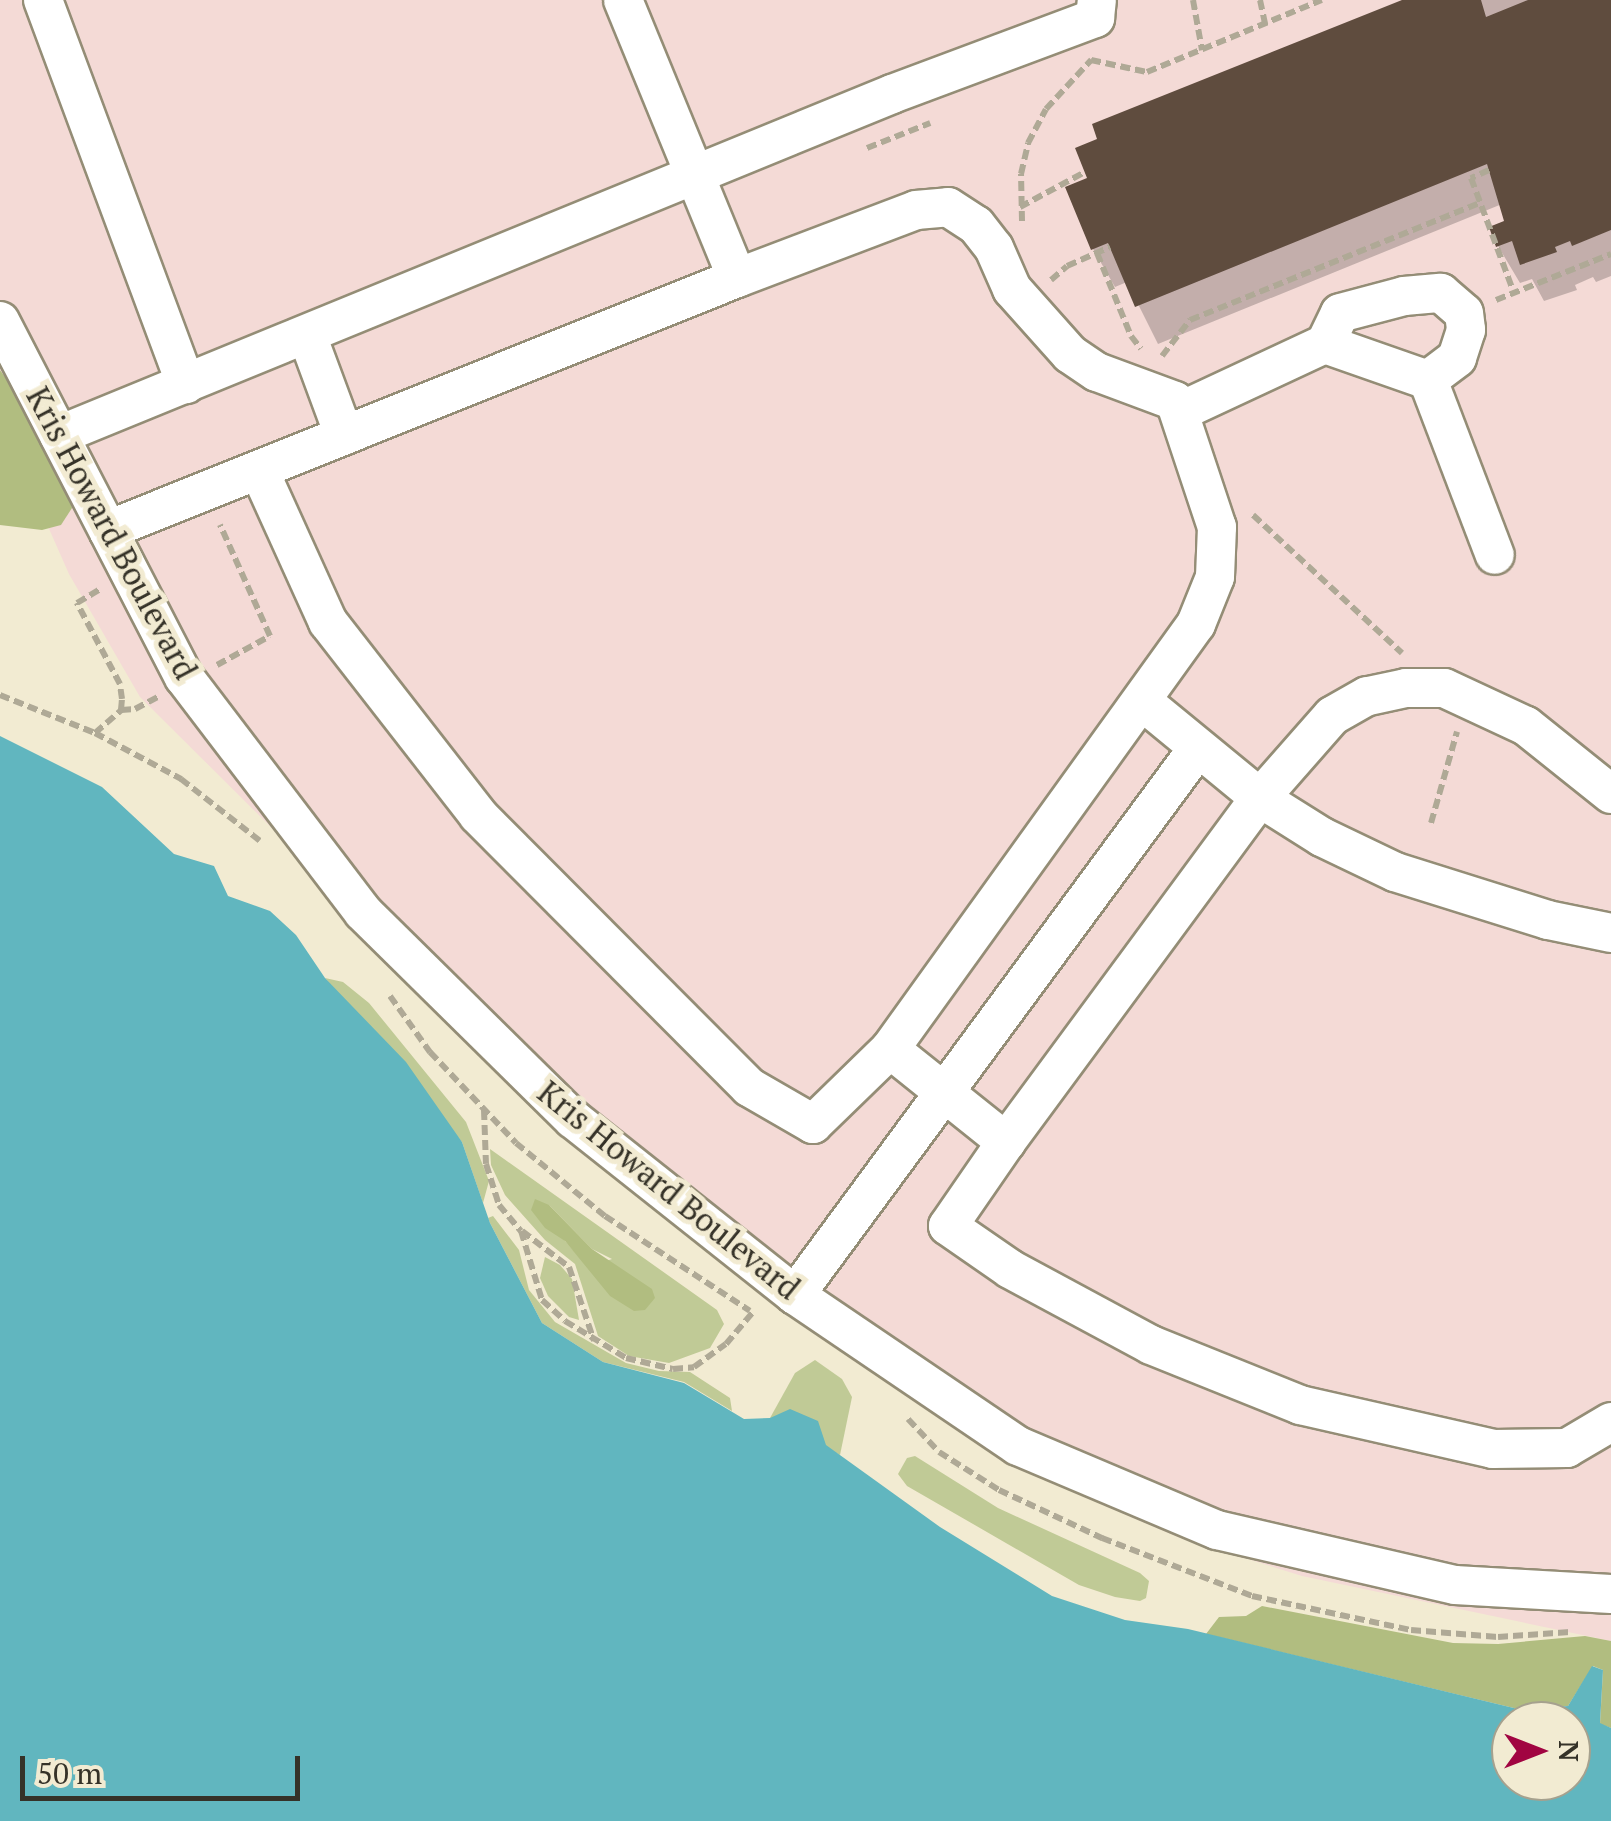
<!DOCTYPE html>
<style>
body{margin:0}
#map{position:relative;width:1611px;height:1821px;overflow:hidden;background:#f2ebd2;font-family:"PT Serif",serif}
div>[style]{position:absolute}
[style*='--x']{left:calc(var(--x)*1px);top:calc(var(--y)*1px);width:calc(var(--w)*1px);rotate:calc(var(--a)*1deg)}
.education>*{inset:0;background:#f4dad6}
.green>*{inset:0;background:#c0ca96}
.forest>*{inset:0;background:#b1bd80}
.water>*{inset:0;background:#61b6bf}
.shadow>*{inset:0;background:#0003}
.building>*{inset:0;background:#5f4c3e}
.path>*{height:6px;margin-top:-3px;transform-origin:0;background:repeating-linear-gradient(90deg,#afa996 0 10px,transparent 0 15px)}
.roads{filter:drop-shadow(2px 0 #948d76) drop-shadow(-2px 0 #948d76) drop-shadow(0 2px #948d76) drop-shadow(0 -2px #948d76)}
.minor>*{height:38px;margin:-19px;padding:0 19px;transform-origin:19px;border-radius:19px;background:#fff}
span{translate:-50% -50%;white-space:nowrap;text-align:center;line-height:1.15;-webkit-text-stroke:10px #f2ebd2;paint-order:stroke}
.street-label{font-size:32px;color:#353228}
.north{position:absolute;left:1491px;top:1701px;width:100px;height:100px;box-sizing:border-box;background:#f2ebd2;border:2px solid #a6a18e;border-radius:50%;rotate:90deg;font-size:28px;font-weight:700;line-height:40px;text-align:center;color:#353228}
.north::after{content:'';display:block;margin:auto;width:35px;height:45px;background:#a10441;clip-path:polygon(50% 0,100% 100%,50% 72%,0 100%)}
.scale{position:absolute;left:20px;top:1756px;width:280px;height:45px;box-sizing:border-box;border:5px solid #353228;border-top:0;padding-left:12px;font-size:30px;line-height:35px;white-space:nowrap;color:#353228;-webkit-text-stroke:8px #f2ebd2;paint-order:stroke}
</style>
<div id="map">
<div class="education">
<div style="clip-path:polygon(0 0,1611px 0,1611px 1641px,1302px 1576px,1178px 1537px,1057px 1485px,952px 1423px,696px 1243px,557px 1133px,421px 998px,298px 854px,140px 697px,69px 574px,0 418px)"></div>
</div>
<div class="green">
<div style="clip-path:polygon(325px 978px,343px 982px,369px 1003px,466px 1122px,489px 1181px,483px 1203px,462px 1142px)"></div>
<div style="clip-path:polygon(evenodd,490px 1149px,717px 1310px,724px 1324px,710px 1348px,669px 1363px,629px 1356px,598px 1336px,575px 1264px,545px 1240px,505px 1195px,491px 1165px,490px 1149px,549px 1205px,592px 1249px,612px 1259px,588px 1267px,565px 1241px,549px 1205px)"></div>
<div style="clip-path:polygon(493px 1216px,519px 1250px,529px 1290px,555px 1322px,626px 1363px,659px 1371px,690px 1372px,730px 1398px,732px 1411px,684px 1382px,603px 1362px,542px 1323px,490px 1223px,488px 1218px)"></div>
<div style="clip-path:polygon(545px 1257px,560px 1265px,572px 1279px,579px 1320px,569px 1317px,548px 1296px,540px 1278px)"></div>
<div style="clip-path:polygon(815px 1360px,842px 1379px,852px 1397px,840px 1455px,770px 1418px,795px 1373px)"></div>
<div style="clip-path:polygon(915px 1456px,998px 1508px,1140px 1573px,1149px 1581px,1146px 1598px,1140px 1601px,1115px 1597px,1079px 1585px,907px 1486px,898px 1474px,907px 1458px)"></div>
</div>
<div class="forest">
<div style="clip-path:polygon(0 370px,30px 412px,68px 480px,72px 508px,61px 525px,42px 530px,0 525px)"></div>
<div style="clip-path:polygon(535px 1199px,549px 1205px,592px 1249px,652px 1289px,655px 1298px,645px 1310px,634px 1311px,610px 1296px,565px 1241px,545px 1228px,531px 1210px)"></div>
<div style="clip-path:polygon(1262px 1606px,1453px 1643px,1498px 1644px,1585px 1636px,1611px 1641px,1611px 1728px,1600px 1724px,1603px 1670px,1593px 1666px,1568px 1706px,1522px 1710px,1206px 1634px,1219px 1617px,1246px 1616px)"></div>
</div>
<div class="water">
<div style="clip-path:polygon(evenodd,0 736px,102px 787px,174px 854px,214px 866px,228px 896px,270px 911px,296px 935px,325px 978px,406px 1062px,462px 1142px,490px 1223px,542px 1323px,603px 1362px,684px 1383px,744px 1419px,770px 1418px,790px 1409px,818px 1421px,826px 1445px,940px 1527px,1052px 1596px,1125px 1620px,1188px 1629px,1522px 1710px,1568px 1706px,1592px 1666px,1603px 1670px,1600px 1723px,1611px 1728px,1611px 1821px,0 1821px,0 736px,1511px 1721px,1571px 1721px,1571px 1781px,1511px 1781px,1511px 1721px)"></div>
</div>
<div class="shadow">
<div style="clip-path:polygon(1409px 0,1611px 0,1611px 276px,1596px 282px,1593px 277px,1575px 285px,1577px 290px,1544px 301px,1532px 279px,1520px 283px,1498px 246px,1507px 223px,1502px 204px,1158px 344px,1127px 282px,1115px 287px,1093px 249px)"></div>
</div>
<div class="building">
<div style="clip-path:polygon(1402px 0,1481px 0,1486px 17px,1528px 0,1611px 0,1611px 230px,1572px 246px,1570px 241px,1555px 247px,1557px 252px,1520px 265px,1512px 241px,1496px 247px,1489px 227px,1504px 221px,1487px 164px,1135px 307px,1108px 243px,1091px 250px,1065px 187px,1087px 178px,1075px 148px,1097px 139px,1092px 124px)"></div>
</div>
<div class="path">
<div style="--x:1193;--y:0;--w:51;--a:79.8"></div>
<div style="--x:1260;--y:0;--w:25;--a:78"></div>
<div style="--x:867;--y:148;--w:68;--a:-21.6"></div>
<div style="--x:1489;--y:170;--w:20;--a:156"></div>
<div style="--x:1471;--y:178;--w:123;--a:69.5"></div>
<div style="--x:1020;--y:207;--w:74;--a:-28.3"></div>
<div style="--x:1022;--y:221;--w:47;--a:-91.2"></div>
<div style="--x:1021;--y:174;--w:32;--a:-77"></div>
<div style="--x:1028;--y:143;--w:38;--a:-62"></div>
<div style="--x:1046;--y:109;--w:67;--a:-47.4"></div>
<div style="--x:1091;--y:60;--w:57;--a:12.1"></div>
<div style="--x:1147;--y:72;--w:189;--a:-22.4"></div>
<div style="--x:1097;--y:253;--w:90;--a:67.7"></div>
<div style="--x:1131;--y:336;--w:16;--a:52"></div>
<div style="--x:1051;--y:280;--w:21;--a:-41"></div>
<div style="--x:1067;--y:266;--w:47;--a:-23.8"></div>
<div style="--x:1496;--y:300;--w:124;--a:-21.8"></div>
<div style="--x:1162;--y:356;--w:46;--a:-52.1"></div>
<div style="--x:1190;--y:320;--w:313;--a:-22"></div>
<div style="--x:1253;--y:515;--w:203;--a:42.8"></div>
<div style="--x:217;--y:665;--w:60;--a:-28.7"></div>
<div style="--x:270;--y:636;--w:122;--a:-114.2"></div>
<div style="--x:0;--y:695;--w:102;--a:21.8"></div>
<div style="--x:95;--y:733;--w:98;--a:28.1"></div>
<div style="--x:181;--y:779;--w:100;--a:38.1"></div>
<div style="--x:121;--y:710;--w:14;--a:-4"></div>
<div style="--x:135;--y:709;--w:26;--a:-28"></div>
<div style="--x:95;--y:733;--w:35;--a:-41"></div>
<div style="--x:121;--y:710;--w:11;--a:-85"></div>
<div style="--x:122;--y:699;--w:15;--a:-98"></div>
<div style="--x:120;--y:684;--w:92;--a:-118"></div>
<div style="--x:77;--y:603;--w:27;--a:-31"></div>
<div style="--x:1431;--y:823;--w:95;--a:-74.1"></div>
<div style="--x:390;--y:996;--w:69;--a:54.5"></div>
<div style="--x:430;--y:1052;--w:125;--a:46.6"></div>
<div style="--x:516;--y:1143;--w:115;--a:39.4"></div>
<div style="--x:605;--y:1216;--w:173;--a:33.2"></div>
<div style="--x:484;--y:1110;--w:54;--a:87.9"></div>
<div style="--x:486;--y:1164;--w:43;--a:72.4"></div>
<div style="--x:499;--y:1205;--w:34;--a:50"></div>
<div style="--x:521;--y:1231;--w:72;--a:73.1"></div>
<div style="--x:542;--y:1300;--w:31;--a:42"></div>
<div style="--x:565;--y:1321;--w:71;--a:31.2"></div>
<div style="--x:626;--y:1358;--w:48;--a:13.2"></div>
<div style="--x:673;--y:1369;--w:21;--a:-5"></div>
<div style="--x:694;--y:1367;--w:39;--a:-36"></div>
<div style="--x:726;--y:1344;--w:42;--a:-49.8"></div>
<div style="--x:522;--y:1231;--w:59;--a:37.5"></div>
<div style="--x:569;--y:1267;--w:78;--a:71.3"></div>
<div style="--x:908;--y:1419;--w:45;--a:46.8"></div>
<div style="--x:939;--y:1452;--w:71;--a:32.3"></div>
<div style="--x:999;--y:1490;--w:114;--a:25"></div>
<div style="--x:1102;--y:1538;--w:161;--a:21.1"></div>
<div style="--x:1252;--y:1596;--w:163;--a:12.1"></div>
<div style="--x:1411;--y:1630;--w:87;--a:4.6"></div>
<div style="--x:1498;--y:1637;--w:72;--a:-4"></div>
</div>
<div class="roads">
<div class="minor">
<div style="--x:43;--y:0;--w:410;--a:69.6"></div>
<div style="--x:737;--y:278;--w:191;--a:-20.8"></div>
<div style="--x:916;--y:210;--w:32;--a:-5"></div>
<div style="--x:948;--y:207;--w:33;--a:33"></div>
<div style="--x:976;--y:225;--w:29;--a:52"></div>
<div style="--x:994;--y:248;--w:45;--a:66.3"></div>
<div style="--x:1012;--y:289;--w:87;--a:48.3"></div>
<div style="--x:1070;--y:354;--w:32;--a:34"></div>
<div style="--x:1097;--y:372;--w:83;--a:20.4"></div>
<div style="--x:1175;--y:401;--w:133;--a:71.6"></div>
<div style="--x:1217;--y:527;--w:50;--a:92.3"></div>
<div style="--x:1215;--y:577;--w:51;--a:112"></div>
<div style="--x:1196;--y:624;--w:524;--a:125.75"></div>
<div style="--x:890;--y:1049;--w:149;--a:38.7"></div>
<div style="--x:1006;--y:1142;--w:428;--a:-53.6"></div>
<div style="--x:1260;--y:798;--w:151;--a:-140.6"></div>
<div style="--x:0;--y:321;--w:401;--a:62.7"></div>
<div style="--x:184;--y:677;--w:295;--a:52.7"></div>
<div style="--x:363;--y:912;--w:295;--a:44.6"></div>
<div style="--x:573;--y:1119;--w:283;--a:38.4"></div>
<div style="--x:795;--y:1295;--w:269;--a:34.1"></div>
<div style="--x:1018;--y:1446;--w:216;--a:22.9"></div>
<div style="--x:1217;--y:1530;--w:244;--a:13"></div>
<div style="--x:1455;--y:1585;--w:156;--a:3.3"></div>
<div style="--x:307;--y:335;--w:107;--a:69.7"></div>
<div style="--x:1325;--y:344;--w:34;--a:-64"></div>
<div style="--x:1340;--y:313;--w:66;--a:-14.9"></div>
<div style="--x:1404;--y:296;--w:37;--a:-5"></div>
<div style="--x:1441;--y:293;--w:30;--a:41"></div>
<div style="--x:1464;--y:313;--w:17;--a:83"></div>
<div style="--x:1466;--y:330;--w:29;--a:108"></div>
<div style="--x:1457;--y:358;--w:36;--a:143"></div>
<div style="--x:1181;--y:411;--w:159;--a:-25"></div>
<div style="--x:1325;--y:344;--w:109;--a:19.3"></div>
<div style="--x:1428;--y:380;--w:187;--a:69.1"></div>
<div style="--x:59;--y:435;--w:900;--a:-22.26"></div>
<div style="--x:892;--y:94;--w:217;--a:-20.5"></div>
<div style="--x:1095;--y:18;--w:18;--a:-84"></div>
<div style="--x:259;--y:470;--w:167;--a:65.6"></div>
<div style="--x:328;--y:622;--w:244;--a:52.1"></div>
<div style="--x:478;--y:815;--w:384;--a:45.1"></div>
<div style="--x:749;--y:1087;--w:74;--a:30"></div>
<div style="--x:813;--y:1124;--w:107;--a:-44.2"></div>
<div style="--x:108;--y:530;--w:678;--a:-21.83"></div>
<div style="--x:737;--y:278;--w:300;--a:-112.3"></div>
<div style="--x:1611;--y:794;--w:109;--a:-141.3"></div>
<div style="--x:1526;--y:726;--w:90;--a:-155.1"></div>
<div style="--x:1444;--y:688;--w:38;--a:180"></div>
<div style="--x:1406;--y:688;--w:40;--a:168"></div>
<div style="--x:1367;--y:696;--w:40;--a:150.3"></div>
<div style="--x:1332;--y:716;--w:109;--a:131.3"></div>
<div style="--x:1260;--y:798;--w:73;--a:32.2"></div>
<div style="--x:1322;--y:837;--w:81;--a:25.6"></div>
<div style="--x:1395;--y:872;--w:160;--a:17.4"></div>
<div style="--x:1548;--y:920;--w:64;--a:11.7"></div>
<div style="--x:1006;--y:1142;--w:102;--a:124.6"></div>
<div style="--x:948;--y:1226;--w:75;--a:34.7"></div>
<div style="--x:1010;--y:1269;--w:160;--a:28.3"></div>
<div style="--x:1151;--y:1345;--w:161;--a:21.9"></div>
<div style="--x:1300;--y:1405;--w:198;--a:12.8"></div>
<div style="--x:1493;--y:1449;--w:74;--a:-0.8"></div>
<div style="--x:1567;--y:1448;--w:51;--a:-30.6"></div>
<div style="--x:795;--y:1295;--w:679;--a:-53.62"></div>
</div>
</div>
<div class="street-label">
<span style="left:112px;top:533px;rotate:62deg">Kris Howard Boulevard</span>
<span style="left:669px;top:1190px;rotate:39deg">Kris Howard Boulevard</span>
</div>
<div class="north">N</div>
<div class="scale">50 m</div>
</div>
